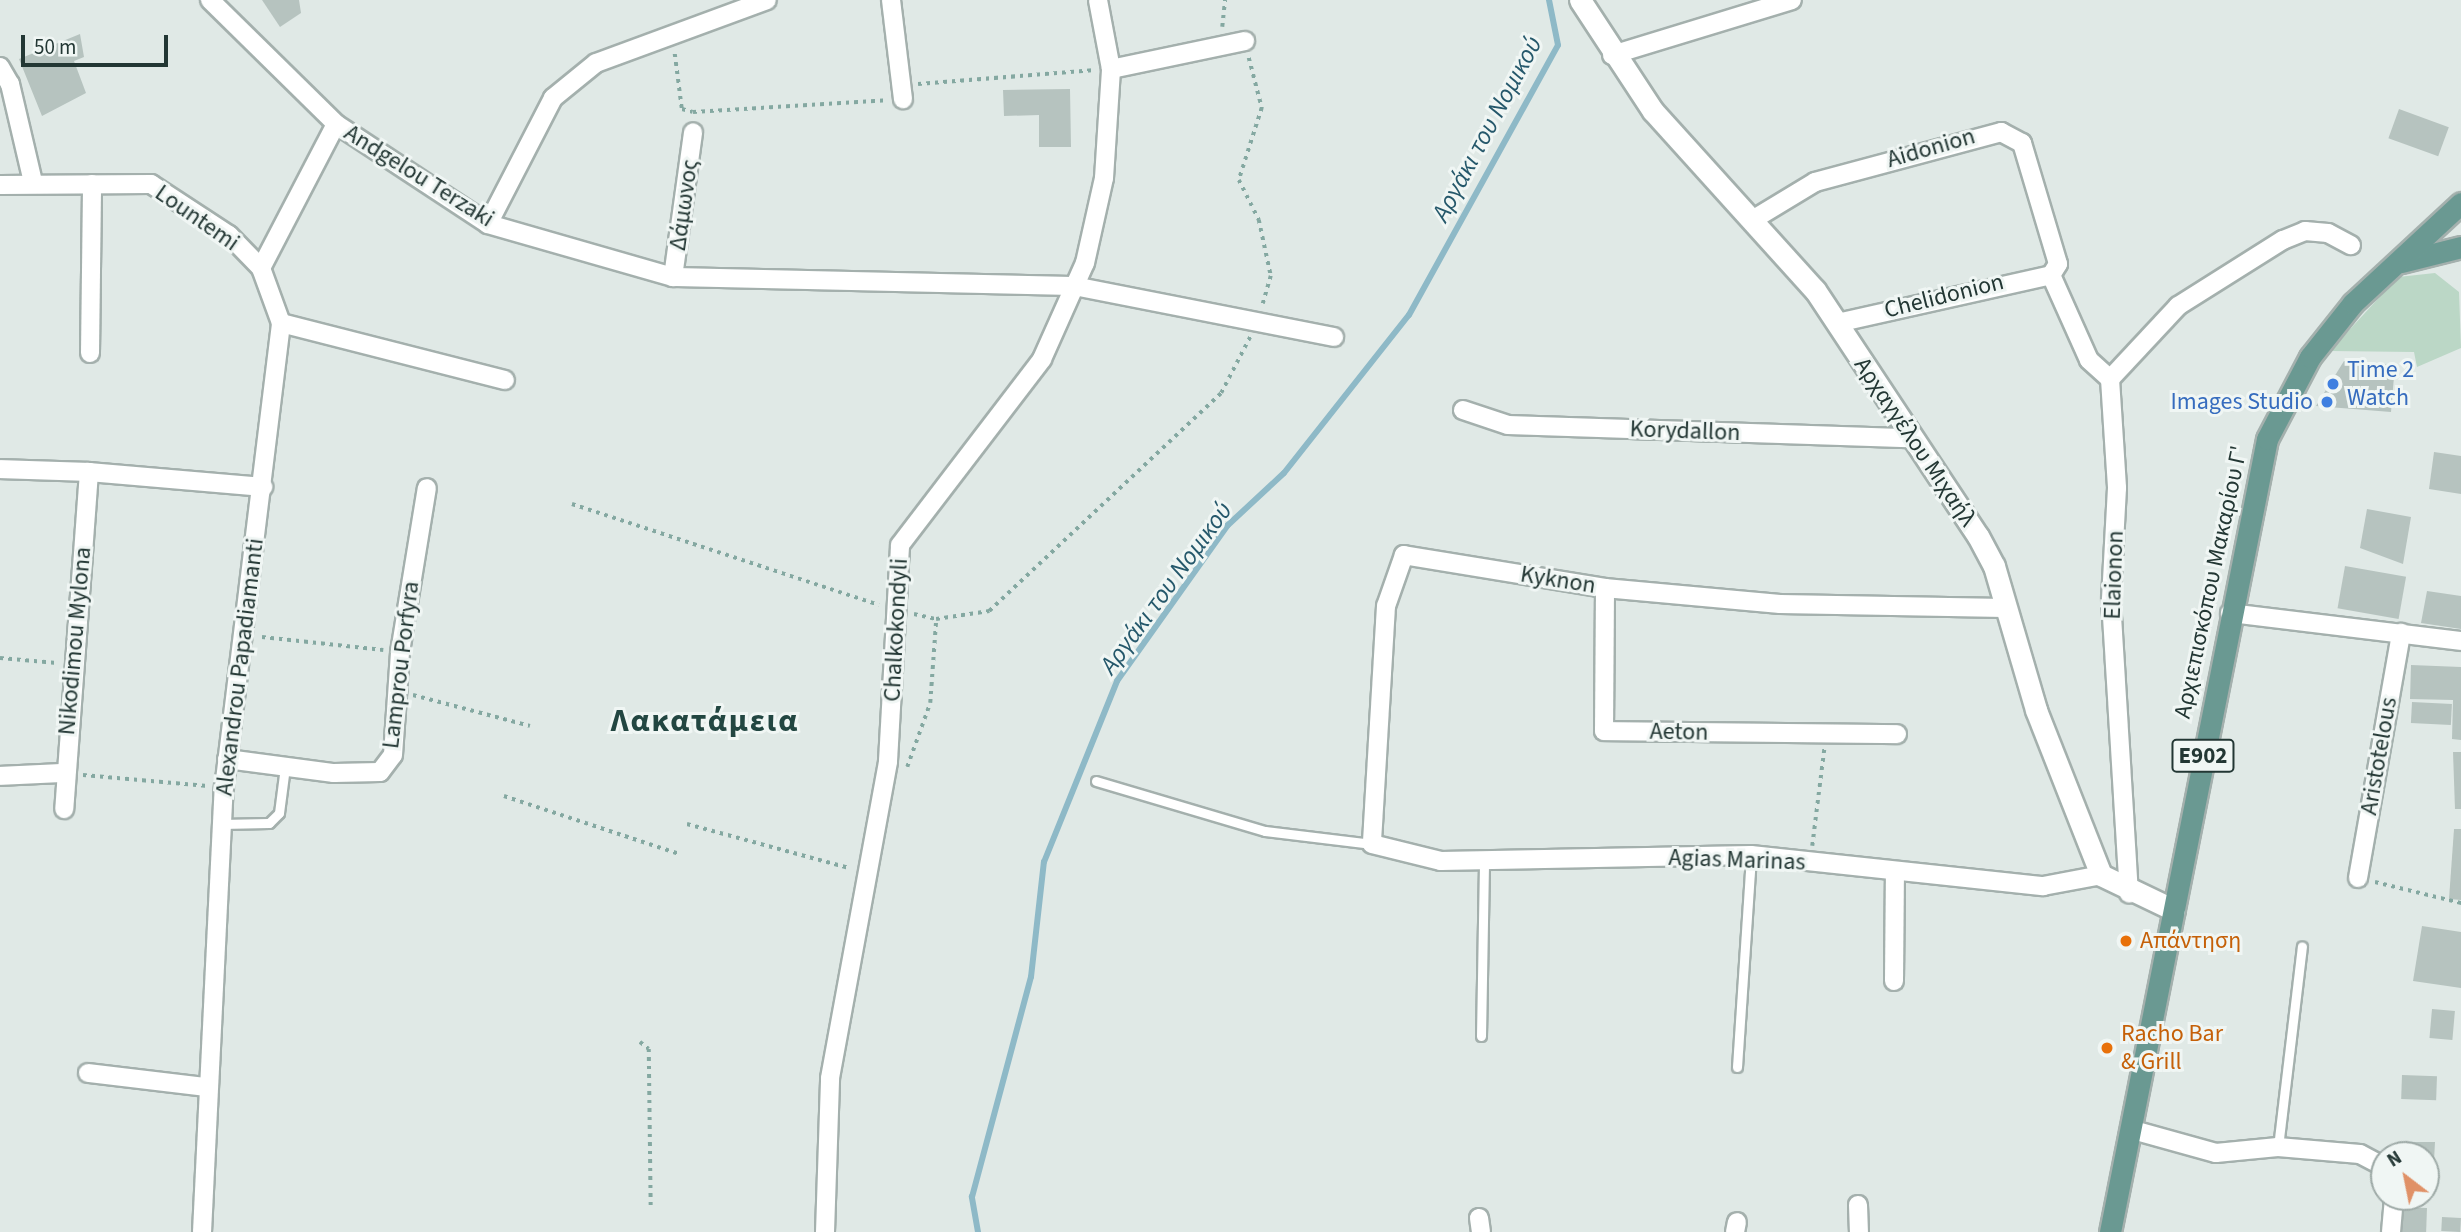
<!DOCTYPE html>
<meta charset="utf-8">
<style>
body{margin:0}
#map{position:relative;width:2461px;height:1232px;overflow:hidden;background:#e0e9e6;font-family:"Source Sans 3",sans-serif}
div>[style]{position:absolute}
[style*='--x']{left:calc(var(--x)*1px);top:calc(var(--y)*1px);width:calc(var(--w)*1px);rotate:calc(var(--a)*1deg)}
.green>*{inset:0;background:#bbd7c6}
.stream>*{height:6px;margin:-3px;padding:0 3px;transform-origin:3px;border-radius:3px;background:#8eb9c7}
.building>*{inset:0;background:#b6c3bf;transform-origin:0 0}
.path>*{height:3.5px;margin-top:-1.75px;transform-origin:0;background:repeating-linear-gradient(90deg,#84a8a1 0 3.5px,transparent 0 8.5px)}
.roads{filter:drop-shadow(2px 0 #a4b0ad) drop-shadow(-2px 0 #a4b0ad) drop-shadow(0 2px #a4b0ad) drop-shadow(0 -2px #a4b0ad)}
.lane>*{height:9px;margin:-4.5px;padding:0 4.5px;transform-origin:4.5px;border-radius:4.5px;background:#fff}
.street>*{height:18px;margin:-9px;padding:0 9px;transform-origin:9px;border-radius:9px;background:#fff}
.secondary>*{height:21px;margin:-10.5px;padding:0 10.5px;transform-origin:10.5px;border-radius:10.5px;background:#fff}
.primary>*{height:21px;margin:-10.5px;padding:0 10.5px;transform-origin:10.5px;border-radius:10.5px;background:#6a9992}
.dots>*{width:19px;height:19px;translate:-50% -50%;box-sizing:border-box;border:4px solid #f0f6f4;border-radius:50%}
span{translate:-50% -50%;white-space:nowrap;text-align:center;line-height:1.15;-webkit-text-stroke:6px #f0f6f4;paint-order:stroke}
.shield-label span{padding:2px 5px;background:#f0f6f4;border:2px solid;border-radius:5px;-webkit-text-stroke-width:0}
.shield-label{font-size:23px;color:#233734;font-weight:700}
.street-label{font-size:24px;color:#233734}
.shop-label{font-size:24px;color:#366cbe}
.left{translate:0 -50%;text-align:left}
.right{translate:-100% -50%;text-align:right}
.food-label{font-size:24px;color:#c56008}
.water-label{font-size:26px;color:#25586b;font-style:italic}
.district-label{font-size:32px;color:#224641;font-weight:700;letter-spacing:2px}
.north{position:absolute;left:2370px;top:1141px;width:70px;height:70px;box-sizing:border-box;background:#f0f6f4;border:2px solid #9eaaa7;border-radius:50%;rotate:328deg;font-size:19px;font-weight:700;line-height:28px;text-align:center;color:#233734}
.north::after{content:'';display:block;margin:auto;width:24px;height:32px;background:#e09167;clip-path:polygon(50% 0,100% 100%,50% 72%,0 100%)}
.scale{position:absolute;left:21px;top:35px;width:147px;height:32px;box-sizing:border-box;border:4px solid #233734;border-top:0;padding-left:9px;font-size:21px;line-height:24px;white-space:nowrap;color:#233734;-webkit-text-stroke:5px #f0f6f4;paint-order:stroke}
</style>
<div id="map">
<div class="green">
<div style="clip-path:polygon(2435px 273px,2459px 292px,2461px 348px,2417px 367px,2414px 352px,2330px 351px,2398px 277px)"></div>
</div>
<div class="stream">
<div style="--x:978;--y:1232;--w:36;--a:-100"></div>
<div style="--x:972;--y:1197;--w:228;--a:-75"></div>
<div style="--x:1031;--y:977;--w:116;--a:-83.6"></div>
<div style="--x:1044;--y:862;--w:195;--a:-68"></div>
<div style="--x:1117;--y:681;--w:191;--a:-54.6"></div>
<div style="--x:1228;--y:525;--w:76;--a:-42.9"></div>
<div style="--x:1284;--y:473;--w:201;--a:-51.7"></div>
<div style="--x:1409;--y:315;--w:308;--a:-61.1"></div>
<div style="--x:1558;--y:45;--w:46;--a:-101.3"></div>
</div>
<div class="building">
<div style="clip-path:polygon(262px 0,299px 0,301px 13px,280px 27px)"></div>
<div style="clip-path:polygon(80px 34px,84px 57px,74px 61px,86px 93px,42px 116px,19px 59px)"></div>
<div style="clip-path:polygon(1070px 89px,1071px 147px,1039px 147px,1039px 115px,1004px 116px,1003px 90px)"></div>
<div style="left:2399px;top:109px;width:53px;height:31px;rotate:20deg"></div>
<div style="clip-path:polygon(2344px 361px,2395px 365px,2391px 412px,2316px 406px)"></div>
<div style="clip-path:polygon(2434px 452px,2461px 456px,2461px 494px,2429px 489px)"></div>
<div style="clip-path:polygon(2367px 509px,2411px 517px,2403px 564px,2360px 548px)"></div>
<div style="left:2345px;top:566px;width:62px;height:43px;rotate:10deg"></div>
<div style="clip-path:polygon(2427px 591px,2461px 596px,2461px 629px,2421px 623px)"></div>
<div style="clip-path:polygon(2411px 665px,2461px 667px,2461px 740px,2452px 739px,2453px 700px,2410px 699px)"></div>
<div style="left:2412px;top:702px;width:40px;height:21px;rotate:3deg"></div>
<div style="clip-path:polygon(2453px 752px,2461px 752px,2461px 809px,2455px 809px)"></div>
<div style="clip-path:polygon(2454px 829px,2461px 829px,2461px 900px,2449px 899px)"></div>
<div style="clip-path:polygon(2422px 926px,2461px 932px,2461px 988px,2413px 981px)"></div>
<div style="left:2432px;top:1009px;width:23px;height:29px;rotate:5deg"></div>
<div style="left:2402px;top:1075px;width:35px;height:24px;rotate:2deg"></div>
<div style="clip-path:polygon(2399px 1142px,2435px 1142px,2433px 1180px,2426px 1180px,2426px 1155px,2399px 1155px)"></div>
<div style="left:2397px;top:1207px;width:30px;height:25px;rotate:2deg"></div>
<div style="left:2442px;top:1217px;width:19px;height:14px;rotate:3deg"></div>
</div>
<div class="path">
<div style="--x:1222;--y:27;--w:27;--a:-84"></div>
<div style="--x:675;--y:54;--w:55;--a:82.7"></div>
<div style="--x:682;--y:109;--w:11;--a:15"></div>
<div style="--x:693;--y:112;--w:194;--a:-3.5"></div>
<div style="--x:1249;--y:58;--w:52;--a:75.4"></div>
<div style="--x:1262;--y:108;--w:76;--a:107.7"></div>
<div style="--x:1239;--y:180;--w:45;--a:63.4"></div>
<div style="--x:1259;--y:220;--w:57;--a:77.9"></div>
<div style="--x:1271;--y:276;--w:29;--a:106"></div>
<div style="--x:918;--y:84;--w:178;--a:-4.5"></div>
<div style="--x:572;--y:504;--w:323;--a:18.2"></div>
<div style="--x:914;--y:614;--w:23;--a:13"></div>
<div style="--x:936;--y:619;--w:54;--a:-8.6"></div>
<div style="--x:989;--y:611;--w:318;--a:-43.2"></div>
<div style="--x:1221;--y:393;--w:63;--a:-62.6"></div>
<div style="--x:262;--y:637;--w:122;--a:6.1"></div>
<div style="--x:0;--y:658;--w:57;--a:5"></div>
<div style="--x:413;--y:695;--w:121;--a:14.8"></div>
<div style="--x:907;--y:767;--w:68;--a:-70.2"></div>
<div style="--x:930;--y:703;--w:84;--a:-85.9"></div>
<div style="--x:83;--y:775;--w:125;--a:5"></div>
<div style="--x:504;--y:796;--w:184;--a:18.3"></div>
<div style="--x:687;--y:824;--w:168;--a:15.2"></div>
<div style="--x:1812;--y:846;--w:98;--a:-82.9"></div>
<div style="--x:2375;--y:882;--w:89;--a:13.7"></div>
<div style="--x:640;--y:1042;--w:11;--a:38"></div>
<div style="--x:649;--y:1049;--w:160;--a:89.3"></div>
</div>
<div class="roads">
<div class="lane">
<div style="--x:1096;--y:781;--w:176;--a:16.5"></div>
<div style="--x:1265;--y:831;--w:108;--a:6.9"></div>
<div style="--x:221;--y:824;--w:48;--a:-1.2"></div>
<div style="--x:269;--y:823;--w:14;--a:-45"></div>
<div style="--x:279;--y:813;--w:46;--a:-82.6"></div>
<div style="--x:1481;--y:1036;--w:176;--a:-89"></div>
<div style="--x:1737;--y:1067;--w:212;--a:-86.2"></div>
<div style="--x:2278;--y:1147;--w:202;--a:-83.2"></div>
</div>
<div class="street">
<div style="--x:210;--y:0;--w:177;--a:44.5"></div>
<div style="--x:336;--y:124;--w:182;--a:33.3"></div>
<div style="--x:488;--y:224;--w:192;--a:16"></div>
<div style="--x:673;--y:277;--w:401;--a:1.3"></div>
<div style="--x:1074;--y:286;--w:265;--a:11.1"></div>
<div style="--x:891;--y:0;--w:100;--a:83.1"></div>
<div style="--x:1612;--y:55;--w:188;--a:-17"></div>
<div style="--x:0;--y:67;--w:20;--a:60"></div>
<div style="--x:10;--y:84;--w:101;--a:76.8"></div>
<div style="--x:1111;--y:69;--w:137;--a:-11.8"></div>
<div style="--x:0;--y:185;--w:151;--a:-0.4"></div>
<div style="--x:151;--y:184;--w:93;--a:33.2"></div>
<div style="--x:229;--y:235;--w:46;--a:45.9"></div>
<div style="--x:1754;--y:219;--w:71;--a:-31.2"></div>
<div style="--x:1815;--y:182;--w:193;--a:-15"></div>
<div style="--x:2001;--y:132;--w:24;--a:28"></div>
<div style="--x:2022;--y:143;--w:126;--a:73.4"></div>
<div style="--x:2058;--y:264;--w:13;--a:122"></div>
<div style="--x:488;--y:224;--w:142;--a:-62.7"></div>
<div style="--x:553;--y:98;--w:55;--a:-39.1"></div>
<div style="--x:596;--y:63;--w:182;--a:-20.2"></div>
<div style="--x:2051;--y:275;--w:93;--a:65.9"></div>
<div style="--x:2089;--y:360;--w:28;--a:42"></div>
<div style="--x:2110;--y:379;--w:109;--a:86.3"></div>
<div style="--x:2117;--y:488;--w:112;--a:93.1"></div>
<div style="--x:2111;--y:600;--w:294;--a:86.5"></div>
<div style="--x:673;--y:277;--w:146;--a:-82.1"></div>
<div style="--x:281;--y:323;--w:231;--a:14.3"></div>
<div style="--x:1837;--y:323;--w:219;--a:-12.6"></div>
<div style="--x:90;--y:353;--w:169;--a:-89.3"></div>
<div style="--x:2110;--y:379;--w:100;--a:-47"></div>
<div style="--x:2178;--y:306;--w:124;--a:-32.2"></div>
<div style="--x:2283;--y:240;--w:24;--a:-22"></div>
<div style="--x:2305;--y:231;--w:23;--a:5"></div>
<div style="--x:2328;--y:233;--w:26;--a:28"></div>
<div style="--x:1463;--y:410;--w:47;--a:18.4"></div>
<div style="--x:1508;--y:425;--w:401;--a:1.9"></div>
<div style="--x:0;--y:469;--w:89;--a:1.9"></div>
<div style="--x:89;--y:472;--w:338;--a:94.2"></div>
<div style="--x:89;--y:472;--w:175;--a:4.9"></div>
<div style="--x:1605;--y:588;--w:143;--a:90.4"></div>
<div style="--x:1604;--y:731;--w:293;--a:0.6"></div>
<div style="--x:2005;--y:608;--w:225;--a:-179"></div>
<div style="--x:1780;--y:604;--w:176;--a:-174.8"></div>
<div style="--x:1605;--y:588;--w:204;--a:-170.7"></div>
<div style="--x:1404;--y:555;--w:54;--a:109.4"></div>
<div style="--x:1386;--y:606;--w:238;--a:93.4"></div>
<div style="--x:1372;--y:844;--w:71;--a:13.8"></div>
<div style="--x:1441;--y:861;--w:310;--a:-1.1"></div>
<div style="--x:1751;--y:855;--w:294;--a:6.1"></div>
<div style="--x:2043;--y:886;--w:59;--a:-10.7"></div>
<div style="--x:2230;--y:613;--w:233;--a:6.9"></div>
<div style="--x:227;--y:759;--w:108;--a:7.5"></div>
<div style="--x:334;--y:773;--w:46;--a:-1.2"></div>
<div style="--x:380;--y:772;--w:21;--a:-53"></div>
<div style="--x:393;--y:755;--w:103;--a:-86.1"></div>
<div style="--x:400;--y:652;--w:166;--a:-80.7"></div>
<div style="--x:0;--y:776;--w:63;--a:-2.7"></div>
<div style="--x:2358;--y:878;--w:249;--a:-80"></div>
<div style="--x:1894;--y:981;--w:110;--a:-89.5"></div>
<div style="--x:88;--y:1073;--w:119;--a:6.8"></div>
<div style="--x:2133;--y:1130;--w:86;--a:15.5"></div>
<div style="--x:2216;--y:1153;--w:62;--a:-5.5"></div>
<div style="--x:2278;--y:1147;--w:82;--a:4.9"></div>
<div style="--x:2360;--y:1154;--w:27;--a:28"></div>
<div style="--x:1858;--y:1205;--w:27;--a:88"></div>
<div style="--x:1479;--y:1218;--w:14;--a:82"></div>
<div style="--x:202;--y:1232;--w:445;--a:-87.2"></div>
<div style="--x:224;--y:788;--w:468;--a:-83"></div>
<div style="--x:281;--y:323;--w:59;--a:-110"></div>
<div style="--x:261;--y:268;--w:162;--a:-62.5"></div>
<div style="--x:825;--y:1232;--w:154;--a:-88.1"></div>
<div style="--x:830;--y:1078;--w:322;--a:-79.6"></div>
<div style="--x:888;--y:761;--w:216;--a:-86.8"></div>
<div style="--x:900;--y:545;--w:234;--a:-52.6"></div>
<div style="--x:1042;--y:359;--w:105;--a:-65.9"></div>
<div style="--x:1085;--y:263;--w:87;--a:-77.4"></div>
<div style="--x:1104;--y:178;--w:109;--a:-86.3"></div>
<div style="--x:1111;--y:69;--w:70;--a:-100.7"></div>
<div style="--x:1735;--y:1232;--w:10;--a:-79"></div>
<div style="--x:2391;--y:1232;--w:35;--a:-85"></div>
</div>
<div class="secondary">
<div style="--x:1580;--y:0;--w:133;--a:56.7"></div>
<div style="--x:1653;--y:111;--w:241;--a:47.9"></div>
<div style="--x:1815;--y:290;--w:295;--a:56.5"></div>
<div style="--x:1978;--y:536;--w:34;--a:62"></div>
<div style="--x:1994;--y:566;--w:150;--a:73.7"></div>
<div style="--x:2036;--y:710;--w:177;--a:68.5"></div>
<div style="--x:2101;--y:875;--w:81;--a:25.6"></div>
</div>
<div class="primary">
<div style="--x:2401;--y:262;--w:62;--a:-14"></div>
<div style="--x:2110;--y:1232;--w:808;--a:-78.8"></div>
<div style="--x:2267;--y:439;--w:93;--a:-62.3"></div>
<div style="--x:2310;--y:357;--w:69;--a:-51.5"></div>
<div style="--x:2353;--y:303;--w:147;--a:-42.8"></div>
</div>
</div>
<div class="dots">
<div style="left:2333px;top:384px;background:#3f7fe0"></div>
<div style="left:2327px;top:402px;background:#3f7fe0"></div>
<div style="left:2126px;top:941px;background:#e8710a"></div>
<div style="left:2107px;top:1048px;background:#e8710a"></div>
</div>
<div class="shield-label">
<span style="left:2203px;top:756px">E902</span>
</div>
<div class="street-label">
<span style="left:1931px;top:148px;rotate:-16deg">Aidonion</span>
<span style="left:419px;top:176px;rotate:32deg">Andgelou Terzaki</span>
<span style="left:684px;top:205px;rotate:-82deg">Δάμωνος</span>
<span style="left:197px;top:218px;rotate:35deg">Lountemi</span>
<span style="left:1944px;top:296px;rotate:-14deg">Chelidonion</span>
<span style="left:1685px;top:431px;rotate:2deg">Korydallon</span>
<span style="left:1915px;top:442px;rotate:56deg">Αρχαγγέλου Μιχαήλ</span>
<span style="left:2114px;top:575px;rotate:-88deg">Elaionon</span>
<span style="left:1558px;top:580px;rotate:9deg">Kyknon</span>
<span style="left:2211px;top:582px;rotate:-78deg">Αρχιεπισκόπου Μακαρίου Γ'</span>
<span style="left:896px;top:630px;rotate:-87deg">Chalkokondyli</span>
<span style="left:75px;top:641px;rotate:-85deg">Nikodimou Mylona</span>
<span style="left:401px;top:665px;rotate:-83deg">Lamprou Porfyra</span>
<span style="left:240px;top:667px;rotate:-83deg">Alexandrou Papadiamanti</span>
<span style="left:1679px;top:732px;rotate:1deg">Aeton</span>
<span style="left:2379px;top:756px;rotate:-80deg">Aristotelous</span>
<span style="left:1737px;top:860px;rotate:2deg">Agias Marinas</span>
</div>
<div class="shop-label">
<span class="left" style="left:2347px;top:384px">Time 2<br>Watch</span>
<span class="right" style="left:2313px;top:402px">Images Studio</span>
</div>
<div class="food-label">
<span class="left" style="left:2140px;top:941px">Απάντηση</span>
<span class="left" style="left:2121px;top:1048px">Racho Bar<br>&amp; Grill</span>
</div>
<div class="water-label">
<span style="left:1487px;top:129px;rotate:-62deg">Αργάκι του Νομικού</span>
<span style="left:1166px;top:588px;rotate:-54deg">Αργάκι του Νομικού</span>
</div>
<div class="district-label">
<span style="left:705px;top:721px">Λακατάμεια</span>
</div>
<div class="north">N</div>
<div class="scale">50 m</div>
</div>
